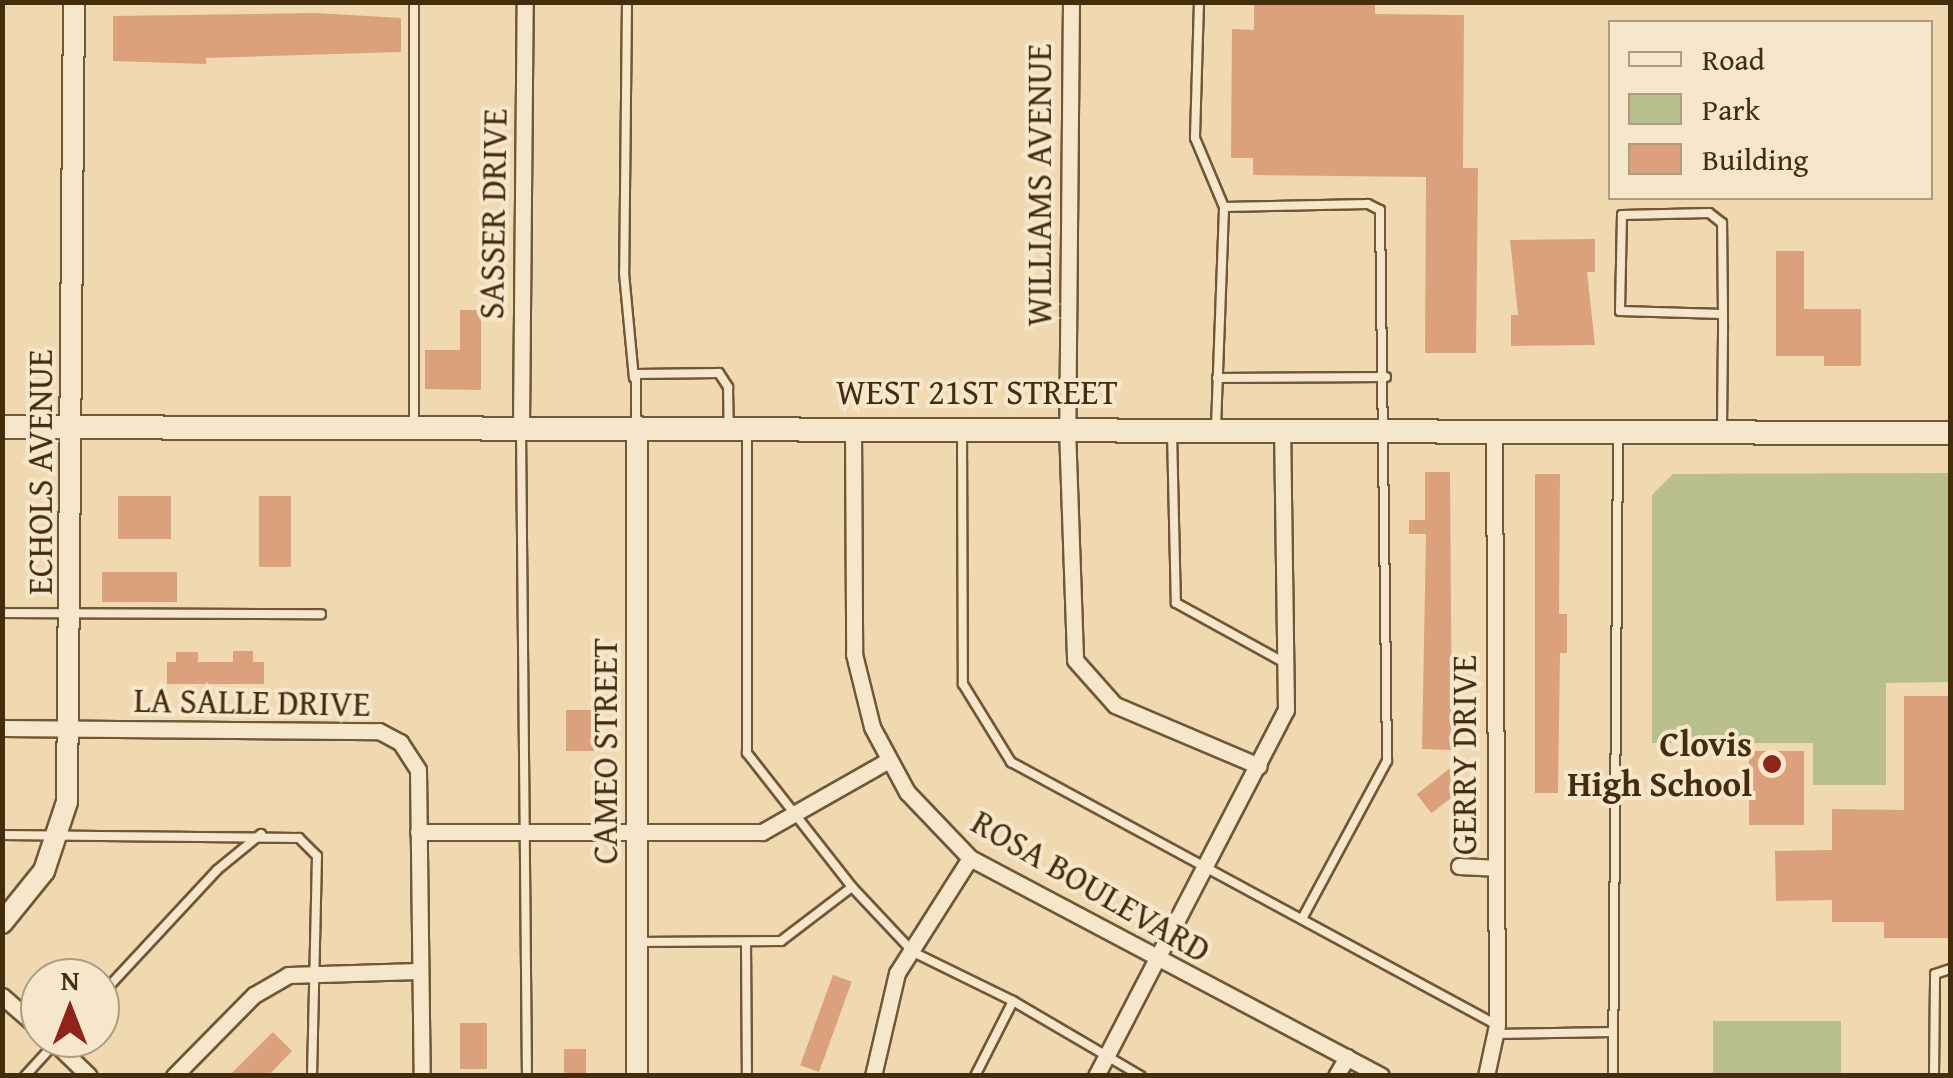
<!DOCTYPE html>
<style>
body{margin:0}
#map{position:relative;width:1953px;height:1078px;overflow:hidden;background:#f0d9b0;font-family:"Gentium Book Plus",serif}
div>[style]{position:absolute}
[style*='--x']{left:calc(var(--x)*1px);top:calc(var(--y)*1px);width:calc(var(--w)*1px);rotate:calc(var(--a)*1deg)}
.green>*{inset:0;background:#b8bf8c;transform-origin:0 0}
.building>*{inset:0;background:#dba07c;transform-origin:0 0}
.roads{filter:drop-shadow(2px 0 #6f5835) drop-shadow(-2px 0 #6f5835) drop-shadow(0 2px #6f5835) drop-shadow(0 -2px #6f5835)}
.service>*{height:8px;margin:-4px;padding:0 4px;transform-origin:4px;border-radius:4px;background:#f5e6cc}
.minor>*{height:15px;margin:-7.5px;padding:0 7.5px;transform-origin:7.5px;border-radius:7.5px;background:#f5e6cc}
.tertiary>*{height:20px;margin:-10px;padding:0 10px;transform-origin:10px;border-radius:10px;background:#f5e6cc}
.secondary>*{height:22px;margin:-11px;padding:0 11px;transform-origin:11px;border-radius:11px;background:#f5e6cc}
.dots>*{width:28px;height:28px;translate:-50% -50%;box-sizing:border-box;border:5px solid #f5e6cc;border-radius:50%}
span{translate:-50% -50%;white-space:nowrap;text-align:center;line-height:1.15;-webkit-text-stroke:8px #f5e6cc;paint-order:stroke}
.street-label{font-size:35px;color:#442d0c}
.poi-label{font-size:35px;color:#442d0c;font-weight:700}
.right{translate:-100% -50%;text-align:right}
.frame{position:absolute;inset:0;border:5px solid #442d0c;pointer-events:none}
.legend{position:absolute;left:1608px;top:20px;width:325px;height:180px;box-sizing:border-box;background:#f5e6cc;border:2px solid #ae9c7f;margin:0;padding:12px 18px;list-style:none;font-size:30px;color:#442d0c}
.legend li{display:flex;align-items:center;gap:20px;height:50px}
.legend b{width:50px;border:2px solid #ae9c7f}
.north{position:absolute;left:20px;top:958px;width:100px;height:100px;box-sizing:border-box;background:#f5e6cc;border:2px solid #ae9c7f;border-radius:50%;rotate:0deg;font-size:28px;font-weight:700;line-height:40px;text-align:center;color:#442d0c}
.north::after{content:'';display:block;margin:auto;width:35px;height:45px;background:#8f2418;clip-path:polygon(50% 0,100% 100%,50% 72%,0 100%)}
</style>
<div id="map">
<div class="green">
<div style="clip-path:polygon(1950px 473px,1950px 682px,1886px 683px,1886px 785px,1813px 785px,1813px 743px,1652px 743px,1652px 495px,1673px 474px)"></div>
<div style="left:1713px;top:1021px;width:128px;height:54px"></div>
</div>
<div class="building">
<div style="clip-path:polygon(1254px 2px,1375px 2px,1375px 14px,1464px 15px,1463px 168px,1478px 168px,1476px 353px,1425px 353px,1426px 177px,1253px 175px,1253px 158px,1231px 158px,1232px 29px,1254px 30px)"></div>
<div style="clip-path:polygon(315px 13px,401px 18px,401px 52px,206px 58px,206px 64px,113px 61px,113px 16px)"></div>
<div style="clip-path:polygon(1595px 239px,1595px 272px,1587px 272px,1595px 345px,1511px 346px,1511px 315px,1518px 315px,1510px 240px)"></div>
<div style="clip-path:polygon(1776px 251px,1804px 251px,1804px 309px,1861px 309px,1861px 366px,1824px 366px,1824px 356px,1776px 356px)"></div>
<div style="clip-path:polygon(460px 310px,481px 310px,481px 390px,425px 389px,425px 350px,460px 350px)"></div>
<div style="clip-path:polygon(1425px 472px,1450px 472px,1452px 750px,1422px 749px,1426px 534px,1409px 534px,1409px 520px,1425px 520px)"></div>
<div style="clip-path:polygon(1535px 474px,1560px 474px,1559px 614px,1567px 614px,1567px 653px,1560px 653px,1558px 793px,1535px 793px)"></div>
<div style="left:118px;top:496px;width:53px;height:43px"></div>
<div style="left:259px;top:496px;width:32px;height:71px"></div>
<div style="left:102px;top:572px;width:75px;height:30px"></div>
<div style="clip-path:polygon(233px 651px,253px 651px,253px 662px,264px 662px,264px 684px,167px 684px,167px 662px,176px 662px,176px 652px,198px 652px,198px 662px,233px 662px)"></div>
<div style="clip-path:polygon(1904px 696px,1950px 696px,1950px 938px,1884px 938px,1884px 922px,1832px 922px,1832px 900px,1776px 901px,1775px 851px,1832px 850px,1832px 809px,1904px 810px)"></div>
<div style="left:566px;top:710px;width:28px;height:41px"></div>
<div style="left:1749px;top:751px;width:55px;height:74px"></div>
<div style="left:1449px;top:769px;width:24px;height:41px;rotate:52deg"></div>
<div style="left:833px;top:975px;width:20px;height:96px;rotate:20deg"></div>
<div style="left:460px;top:1023px;width:27px;height:46px"></div>
<div style="clip-path:polygon(273px 1032px,292px 1051px,268px 1076px,229px 1076px)"></div>
<div style="left:564px;top:1049px;width:22px;height:27px"></div>
</div>
<div class="roads">
<div class="service">
<div style="--x:627;--y:2;--w:271;--a:90.6"></div>
<div style="--x:624;--y:273;--w:105;--a:84.6"></div>
<div style="--x:1199;--y:2;--w:136;--a:91.7"></div>
<div style="--x:1195;--y:138;--w:75;--a:67.2"></div>
<div style="--x:1217;--y:378;--w:169;--a:-0.3"></div>
<div style="--x:636;--y:422;--w:48;--a:-90"></div>
<div style="--x:636;--y:374;--w:83;--a:-0.7"></div>
<div style="--x:719;--y:373;--w:17;--a:57"></div>
<div style="--x:728;--y:387;--w:39;--a:89"></div>
<div style="--x:414;--y:423;--w:421;--a:-90"></div>
<div style="--x:1216;--y:427;--w:220;--a:-87.9"></div>
<div style="--x:1224;--y:207;--w:144;--a:-1.2"></div>
<div style="--x:1368;--y:204;--w:13;--a:27"></div>
<div style="--x:1380;--y:210;--w:551;--a:89.27"></div>
<div style="--x:1387;--y:761;--w:179;--a:118.3"></div>
<div style="--x:1722;--y:428;--w:103;--a:-89.4"></div>
<div style="--x:1723;--y:325;--w:11;--a:-90"></div>
<div style="--x:1723;--y:314;--w:91;--a:-90.6"></div>
<div style="--x:1722;--y:223;--w:16;--a:-142"></div>
<div style="--x:1709;--y:213;--w:87;--a:178.7"></div>
<div style="--x:1622;--y:215;--w:96;--a:91.2"></div>
<div style="--x:1620;--y:311;--w:103;--a:1.7"></div>
<div style="--x:521;--y:430;--w:646;--a:89.47"></div>
<div style="--x:747;--y:431;--w:322;--a:90"></div>
<div style="--x:747;--y:753;--w:170;--a:51.9"></div>
<div style="--x:852;--y:887;--w:89;--a:46.8"></div>
<div style="--x:913;--y:952;--w:111;--a:26.1"></div>
<div style="--x:1013;--y:1001;--w:148;--a:30.4"></div>
<div style="--x:1172;--y:432;--w:171;--a:88.7"></div>
<div style="--x:1176;--y:603;--w:124;--a:28.8"></div>
<div style="--x:962;--y:433;--w:251;--a:89.8"></div>
<div style="--x:963;--y:684;--w:92;--a:58.4"></div>
<div style="--x:1011;--y:762;--w:553;--a:28.42"></div>
<div style="--x:2;--y:613;--w:319;--a:0.2"></div>
<div style="--x:2;--y:835;--w:297;--a:0.6"></div>
<div style="--x:299;--y:838;--w:25;--a:45"></div>
<div style="--x:317;--y:856;--w:220;--a:91.3"></div>
<div style="--x:637;--y:942;--w:144;--a:-0.4"></div>
<div style="--x:781;--y:941;--w:89;--a:-37.3"></div>
<div style="--x:746;--y:942;--w:134;--a:89.6"></div>
<div style="--x:100;--y:996;--w:172;--a:-47.1"></div>
<div style="--x:217;--y:870;--w:57;--a:-39.3"></div>
<div style="--x:1495;--y:1034;--w:118;--a:-1"></div>
<div style="--x:25;--y:1076;--w:46;--a:-47.6"></div>
<div style="--x:975;--y:1076;--w:84;--a:-63.1"></div>
<div style="--x:1613;--y:1076;--w:641;--a:-89.55"></div>
<div style="--x:1934;--y:1076;--w:102;--a:-89.4"></div>
<div style="--x:1935;--y:974;--w:16;--a:-18"></div>
</div>
<div class="minor">
<div style="--x:1071;--y:2;--w:426;--a:90.5"></div>
<div style="--x:1067;--y:428;--w:232;--a:88"></div>
<div style="--x:1075;--y:660;--w:60;--a:48.4"></div>
<div style="--x:1115;--y:705;--w:156;--a:23"></div>
<div style="--x:521;--y:426;--w:424;--a:-89.5"></div>
<div style="--x:853;--y:427;--w:227;--a:89.7"></div>
<div style="--x:854;--y:654;--w:75;--a:76.1"></div>
<div style="--x:872;--y:727;--w:74;--a:61.7"></div>
<div style="--x:907;--y:792;--w:91;--a:46.3"></div>
<div style="--x:970;--y:858;--w:465;--a:27.9"></div>
<div style="--x:2;--y:728;--w:377;--a:0.5"></div>
<div style="--x:379;--y:731;--w:24;--a:28"></div>
<div style="--x:400;--y:742;--w:33;--a:57"></div>
<div style="--x:418;--y:770;--w:306;--a:89.3"></div>
<div style="--x:418;--y:832;--w:344;--a:0"></div>
<div style="--x:762;--y:832;--w:144;--a:-29.6"></div>
<div style="--x:1459;--y:866;--w:35;--a:3"></div>
<div style="--x:2;--y:996;--w:50;--a:41"></div>
<div style="--x:50;--y:1038;--w:54;--a:44.3"></div>
<div style="--x:174;--y:1076;--w:114;--a:-45.4"></div>
<div style="--x:254;--y:995;--w:39;--a:-30"></div>
<div style="--x:288;--y:975;--w:130;--a:-1.8"></div>
<div style="--x:873;--y:1076;--w:106;--a:-76.9"></div>
<div style="--x:897;--y:973;--w:136;--a:-57.6"></div>
<div style="--x:1096;--y:1076;--w:412;--a:-62.6"></div>
<div style="--x:1286;--y:710;--w:282;--a:-90.8"></div>
<div style="--x:1336;--y:1076;--w:22;--a:-60"></div>
<div style="--x:1486;--y:1076;--w:52;--a:-77.8"></div>
<div style="--x:1497;--y:1025;--w:592;--a:-90.29"></div>
</div>
<div class="tertiary">
<div style="--x:637;--y:426;--w:650;--a:90"></div>
<div style="--x:2;--y:923;--w:67;--a:-51.1"></div>
<div style="--x:44;--y:871;--w:73;--a:-71.6"></div>
<div style="--x:67;--y:802;--w:800;--a:-89.5"></div>
</div>
<div class="secondary">
<div style="--x:2;--y:427;--w:1948;--a:0.18"></div>
</div>
</div>
<div class="dots">
<div style="left:1772px;top:764px;background:#8f2418"></div>
</div>
<div class="street-label">
<span style="left:1039px;top:185px;rotate:-90deg">WILLIAMS AVENUE</span>
<span style="left:493px;top:214px;rotate:-89deg">SASSER DRIVE</span>
<span style="left:977px;top:392px">WEST 21ST STREET</span>
<span style="left:40px;top:472px;rotate:-90deg">ECHOLS AVENUE</span>
<span style="left:252px;top:702px;rotate:1deg">LA SALLE DRIVE</span>
<span style="left:605px;top:751px;rotate:-90deg">CAMEO STREET</span>
<span style="left:1464px;top:755px;rotate:-90deg">GERRY DRIVE</span>
<span style="left:1091px;top:886px;rotate:30deg">ROSA BOULEVARD</span>
</div>
<div class="poi-label">
<span class="right" style="left:1752px;top:764px">Clovis<br>High School</span>
</div>
<div class="frame"></div>
<ul class="legend">
<li><b style="height:12px;background:#f5e6cc"></b>Road</li>
<li><b style="height:28px;background:#b8bf8c"></b>Park</li>
<li><b style="height:28px;background:#dba07c"></b>Building</li>
</ul>
<div class="north">N</div>
</div>
